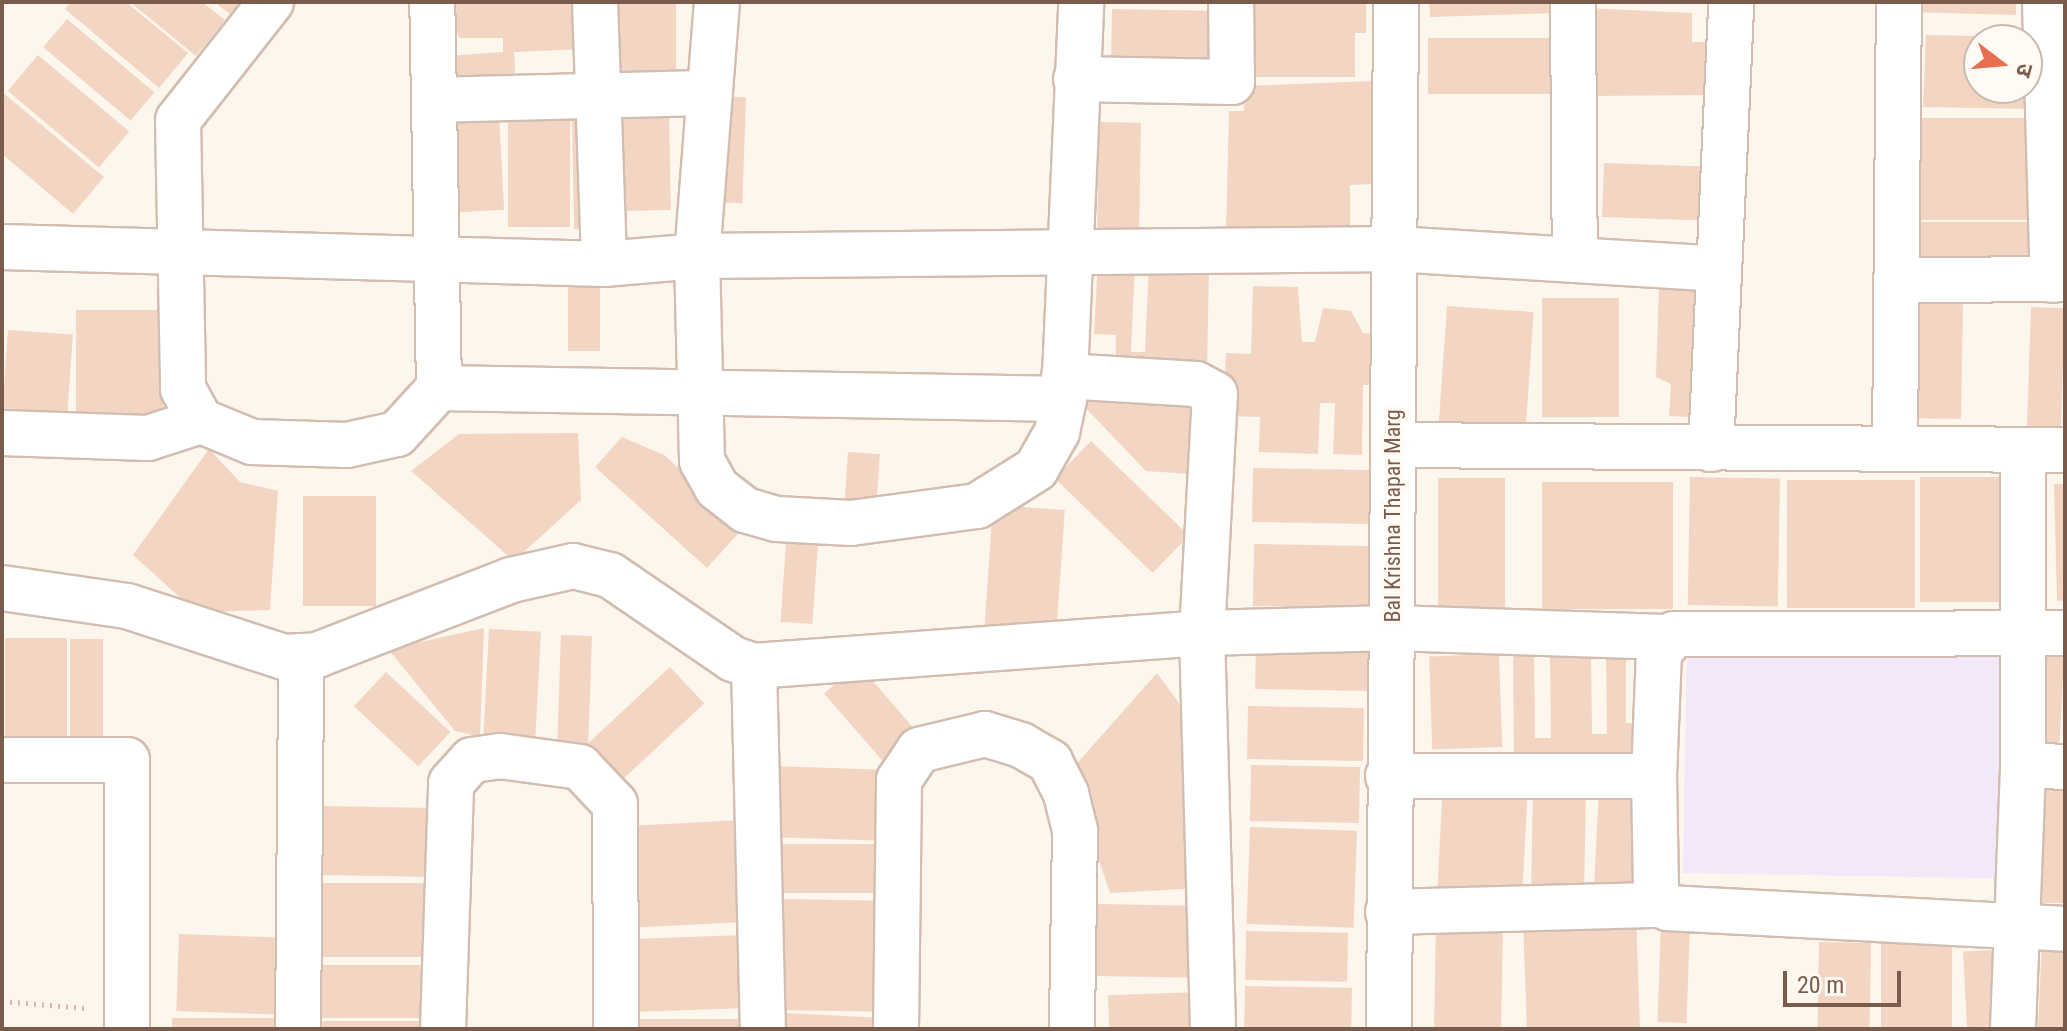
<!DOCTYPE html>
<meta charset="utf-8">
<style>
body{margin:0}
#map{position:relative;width:2067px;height:1031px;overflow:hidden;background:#fdf6ec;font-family:"Roboto Condensed","Noto Sans Devanagari",sans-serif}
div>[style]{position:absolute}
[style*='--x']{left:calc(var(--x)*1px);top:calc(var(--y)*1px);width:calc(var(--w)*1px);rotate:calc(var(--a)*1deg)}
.education>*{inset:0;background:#f3e8fa;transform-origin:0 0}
.building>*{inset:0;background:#f3d5c3;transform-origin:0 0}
.path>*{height:5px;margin-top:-2.5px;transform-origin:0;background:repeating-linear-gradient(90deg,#d9b8a5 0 2px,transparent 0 8px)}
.roads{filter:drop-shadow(2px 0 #d1beb0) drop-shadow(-2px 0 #d1beb0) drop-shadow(0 2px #d1beb0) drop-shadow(0 -2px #d1beb0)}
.minor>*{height:44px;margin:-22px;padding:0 22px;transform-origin:22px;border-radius:22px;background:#fff}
span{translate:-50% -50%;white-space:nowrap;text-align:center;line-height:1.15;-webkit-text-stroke:8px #fffaf3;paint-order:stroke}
.street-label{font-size:22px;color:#7a5c4d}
.frame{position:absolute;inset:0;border:4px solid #7a5c4d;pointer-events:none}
.north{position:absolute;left:1963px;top:24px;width:80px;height:80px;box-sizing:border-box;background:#fffaf3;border:2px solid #cabbb1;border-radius:50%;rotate:106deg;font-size:22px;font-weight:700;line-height:32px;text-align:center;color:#7a5c4d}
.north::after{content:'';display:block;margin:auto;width:28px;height:36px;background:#e76f51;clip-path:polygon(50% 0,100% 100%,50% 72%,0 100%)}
.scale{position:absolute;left:1783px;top:971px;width:118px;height:36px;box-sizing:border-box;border:4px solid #7a5c4d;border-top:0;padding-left:10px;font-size:24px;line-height:28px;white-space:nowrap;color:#7a5c4d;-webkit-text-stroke:6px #fffaf3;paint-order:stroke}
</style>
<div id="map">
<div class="education">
<div style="left:1687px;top:638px;width:316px;height:235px;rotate:1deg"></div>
</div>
<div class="building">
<div style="clip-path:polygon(71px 2px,126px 2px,188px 53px,159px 88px,65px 9px)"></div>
<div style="clip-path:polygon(130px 2px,202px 2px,225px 20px,196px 56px)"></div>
<div style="clip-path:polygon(214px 2px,240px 2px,230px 14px)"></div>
<div style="clip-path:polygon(447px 2px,580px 2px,583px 49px,514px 52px,516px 88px,449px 92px,447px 56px,503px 52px,503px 38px,459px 38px)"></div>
<div style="left:619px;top:2px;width:57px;height:86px"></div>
<div style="left:1248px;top:2px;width:118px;height:31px"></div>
<div style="clip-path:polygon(1429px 2px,1559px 2px,1559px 13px,1430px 17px)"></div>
<div style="clip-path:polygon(1909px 2px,2016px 2px,2016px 15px,1909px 12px)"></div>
<div style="clip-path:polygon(1587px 8px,1692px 13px,1692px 42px,1713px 42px,1713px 95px,1588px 96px)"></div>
<div style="left:1112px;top:9px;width:110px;height:49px;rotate:1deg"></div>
<div style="left:67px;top:19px;width:114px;height:37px;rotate:40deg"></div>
<div style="left:1355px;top:33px;width:44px;height:106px;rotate:90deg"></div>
<div style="clip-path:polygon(evenodd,1926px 35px,2036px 37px,2033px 109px,1923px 107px,1926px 35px,1979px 40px,2027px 40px,2027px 88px,1979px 88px,1979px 40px)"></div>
<div style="left:1428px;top:38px;width:130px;height:56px"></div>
<div style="left:38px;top:55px;width:119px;height:47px;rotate:40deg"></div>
<div style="clip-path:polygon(1373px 81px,1374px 184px,1350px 185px,1350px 230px,1226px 232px,1229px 111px,1244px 111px,1245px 86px)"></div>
<div style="clip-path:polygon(2px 92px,104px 177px,73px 214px,2px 154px)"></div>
<div style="left:710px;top:96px;width:36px;height:106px;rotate:2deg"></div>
<div style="left:669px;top:109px;width:101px;height:52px;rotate:89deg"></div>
<div style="left:594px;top:112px;width:117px;height:22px;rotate:89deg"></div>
<div style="left:499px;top:113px;width:97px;height:59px;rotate:87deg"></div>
<div style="left:508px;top:113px;width:62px;height:114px"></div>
<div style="left:1915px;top:118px;width:120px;height:102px"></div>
<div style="left:1099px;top:122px;width:42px;height:114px;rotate:1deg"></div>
<div style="left:1604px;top:163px;width:108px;height:54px;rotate:2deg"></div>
<div style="left:1921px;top:222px;width:114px;height:35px"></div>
<div style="clip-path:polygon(1098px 260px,1135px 262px,1131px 352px,1145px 352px,1149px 263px,1209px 263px,1207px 370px,1115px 367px,1116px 335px,1094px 334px)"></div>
<div style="left:568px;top:278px;width:32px;height:73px"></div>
<div style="clip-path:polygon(1253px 286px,1298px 287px,1302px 342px,1315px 342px,1323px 308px,1351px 311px,1363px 333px,1375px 334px,1385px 385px,1363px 385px,1362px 455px,1333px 454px,1335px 403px,1320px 403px,1318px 454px,1259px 452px,1260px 417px,1223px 416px,1226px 353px,1251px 354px)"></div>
<div style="clip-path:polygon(1659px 288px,1698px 290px,1693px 417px,1669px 416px,1671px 384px,1656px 377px)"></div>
<div style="left:1619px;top:298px;width:119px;height:77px;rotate:90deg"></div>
<div style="left:1903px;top:303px;width:60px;height:115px;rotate:1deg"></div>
<div style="left:1447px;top:306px;width:87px;height:122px;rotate:4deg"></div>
<div style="left:2031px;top:307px;width:34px;height:123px;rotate:2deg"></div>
<div style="left:76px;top:310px;width:87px;height:113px"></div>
<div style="left:8px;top:330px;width:65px;height:94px;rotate:4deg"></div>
<div style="clip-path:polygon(1077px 399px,1208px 403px,1206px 475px,1146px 471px)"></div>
<div style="clip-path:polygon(578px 433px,581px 500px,514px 561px,411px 471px,459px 434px)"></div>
<div style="clip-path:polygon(622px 437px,664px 455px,744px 527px,707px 568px,595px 467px)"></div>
<div style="left:1091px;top:441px;width:136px;height:52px;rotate:44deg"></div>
<div style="clip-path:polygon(209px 449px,240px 482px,278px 491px,270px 610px,196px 612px,133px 555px)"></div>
<div style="left:848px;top:452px;width:32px;height:58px;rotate:4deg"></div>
<div style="left:1253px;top:468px;width:129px;height:54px;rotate:1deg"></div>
<div style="left:1690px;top:477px;width:90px;height:128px;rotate:1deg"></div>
<div style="left:2009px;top:477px;width:125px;height:89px;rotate:90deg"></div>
<div style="left:1438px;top:478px;width:67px;height:129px"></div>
<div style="left:1787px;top:480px;width:128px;height:128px"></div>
<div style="left:1542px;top:482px;width:131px;height:127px"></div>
<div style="clip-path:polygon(2054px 484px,2065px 484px,2065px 600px,2057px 601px)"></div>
<div style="left:303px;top:496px;width:73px;height:110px"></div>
<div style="left:993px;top:505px;width:72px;height:123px;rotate:4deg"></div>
<div style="left:787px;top:528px;width:32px;height:94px;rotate:4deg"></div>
<div style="left:1254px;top:544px;width:126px;height:62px;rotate:1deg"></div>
<div style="clip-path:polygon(484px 628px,480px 737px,455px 731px,388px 649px)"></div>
<div style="left:489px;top:629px;width:52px;height:105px;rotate:3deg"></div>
<div style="left:561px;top:635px;width:31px;height:114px;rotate:2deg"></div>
<div style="left:1256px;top:637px;width:115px;height:52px;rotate:1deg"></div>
<div style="left:5px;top:638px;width:62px;height:105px"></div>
<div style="left:2046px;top:638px;width:19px;height:119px;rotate:3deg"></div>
<div style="left:70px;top:639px;width:33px;height:102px"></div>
<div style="clip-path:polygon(1606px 652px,1626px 652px,1626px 723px,1636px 723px,1637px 761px,1514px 763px,1513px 653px,1534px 653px,1535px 738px,1551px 738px,1550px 655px,1591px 655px,1592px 734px,1607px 734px)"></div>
<div style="left:1499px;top:654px;width:93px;height:70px;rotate:88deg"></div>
<div style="left:858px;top:664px;width:95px;height:45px;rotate:49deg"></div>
<div style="left:670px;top:667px;width:50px;height:117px;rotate:47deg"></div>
<div style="left:386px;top:672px;width:88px;height:47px;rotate:43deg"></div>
<div style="clip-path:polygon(1157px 673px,1196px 726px,1202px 888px,1110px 893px,1086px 822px,1094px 813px,1072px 769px)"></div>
<div style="left:1248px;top:706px;width:116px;height:53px;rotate:1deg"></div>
<div style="left:1251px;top:765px;width:109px;height:56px;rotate:1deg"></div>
<div style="left:773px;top:766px;width:111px;height:71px;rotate:2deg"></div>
<div style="left:2038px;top:774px;width:27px;height:129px"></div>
<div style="left:1443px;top:782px;width:85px;height:119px;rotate:3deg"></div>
<div style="left:1533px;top:785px;width:53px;height:111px;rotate:1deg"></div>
<div style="left:1599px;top:790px;width:40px;height:103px;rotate:3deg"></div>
<div style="left:321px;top:806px;width:116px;height:69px;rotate:1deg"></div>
<div style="left:742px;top:820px;width:102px;height:110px;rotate:87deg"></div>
<div style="left:1250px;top:827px;width:107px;height:97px;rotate:2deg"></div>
<div style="left:774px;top:844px;width:112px;height:49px"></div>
<div style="left:436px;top:883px;width:74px;height:119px;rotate:90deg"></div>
<div style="left:782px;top:899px;width:102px;height:111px;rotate:1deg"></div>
<div style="left:1097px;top:904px;width:100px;height:72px;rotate:1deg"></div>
<div style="left:1636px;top:916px;width:113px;height:113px;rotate:88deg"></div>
<div style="left:1436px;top:919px;width:67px;height:110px;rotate:1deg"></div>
<div style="left:1661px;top:923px;width:29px;height:99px;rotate:2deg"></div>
<div style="left:1246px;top:931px;width:102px;height:49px;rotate:1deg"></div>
<div style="left:179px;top:934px;width:115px;height:77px;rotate:2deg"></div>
<div style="left:745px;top:935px;width:73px;height:115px;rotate:88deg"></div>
<div style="left:1881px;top:939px;width:71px;height:90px"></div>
<div style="clip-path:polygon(2042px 941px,2065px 942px,2065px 1029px,2038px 1029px)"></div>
<div style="left:1819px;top:942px;width:52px;height:87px;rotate:1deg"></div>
<div style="left:1993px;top:950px;width:76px;height:30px;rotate:87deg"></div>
<div style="left:316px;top:965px;width:115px;height:53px"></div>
<div style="left:1245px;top:986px;width:107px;height:43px;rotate:1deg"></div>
<div style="left:1199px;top:992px;width:37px;height:91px;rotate:88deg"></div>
<div style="clip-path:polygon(783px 1013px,885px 1018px,885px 1029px,783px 1029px)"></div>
<div style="left:172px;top:1018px;width:118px;height:11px"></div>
<div style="left:757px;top:1019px;width:10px;height:131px;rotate:90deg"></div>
<div style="left:423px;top:1021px;width:8px;height:105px;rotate:90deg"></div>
</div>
<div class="path">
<div style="--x:2;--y:1001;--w:83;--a:4.8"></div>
</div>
<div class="roads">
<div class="minor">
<div style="--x:271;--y:2;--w:150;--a:128.2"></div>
<div style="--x:178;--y:120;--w:269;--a:88.9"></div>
<div style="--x:183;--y:389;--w:37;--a:61"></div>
<div style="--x:201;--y:421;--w:55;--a:22.4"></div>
<div style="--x:252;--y:442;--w:95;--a:1.8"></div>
<div style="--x:347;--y:445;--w:51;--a:-12.4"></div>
<div style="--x:397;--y:434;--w:62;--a:-47.6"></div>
<div style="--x:439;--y:388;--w:386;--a:-91"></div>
<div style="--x:595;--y:2;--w:262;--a:88"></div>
<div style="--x:717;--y:2;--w:255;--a:94.5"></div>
<div style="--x:697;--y:256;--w:205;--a:88.6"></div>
<div style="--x:702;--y:461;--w:31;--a:61"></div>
<div style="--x:717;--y:488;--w:36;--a:38"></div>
<div style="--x:745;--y:510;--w:33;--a:16"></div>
<div style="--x:777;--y:519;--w:74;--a:3.1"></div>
<div style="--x:851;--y:523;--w:127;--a:-7.7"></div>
<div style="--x:977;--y:506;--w:70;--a:-32.1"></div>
<div style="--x:1036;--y:469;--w:43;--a:-60.4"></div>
<div style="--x:1057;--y:432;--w:34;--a:-78"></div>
<div style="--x:1064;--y:399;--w:397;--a:-87.5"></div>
<div style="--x:1573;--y:2;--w:258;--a:89.6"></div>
<div style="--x:2045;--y:2;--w:278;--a:88.4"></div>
<div style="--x:1076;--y:79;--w:156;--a:1.1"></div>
<div style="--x:1232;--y:82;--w:80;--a:-90.7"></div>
<div style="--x:435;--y:100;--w:275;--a:-1.5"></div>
<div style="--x:2;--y:247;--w:602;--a:1.62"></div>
<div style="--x:604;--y:264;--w:93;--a:-4.9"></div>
<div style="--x:697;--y:256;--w:697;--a:-0.58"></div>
<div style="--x:1394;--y:249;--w:324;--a:3.5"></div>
<div style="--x:1897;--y:280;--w:168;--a:-0.3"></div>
<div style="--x:1064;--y:376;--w:132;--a:3.5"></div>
<div style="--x:1196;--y:384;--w:21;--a:28"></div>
<div style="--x:1215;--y:394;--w:239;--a:93.1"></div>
<div style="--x:1202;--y:633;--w:396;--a:88.4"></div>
<div style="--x:439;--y:388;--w:625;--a:1.01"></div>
<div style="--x:2;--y:433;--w:146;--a:2"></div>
<div style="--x:148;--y:438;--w:56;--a:-17.8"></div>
<div style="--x:1393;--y:445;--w:672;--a:0.43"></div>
<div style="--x:1895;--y:448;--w:446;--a:-89.5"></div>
<div style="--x:1711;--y:449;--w:447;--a:-87.4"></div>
<div style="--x:2;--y:588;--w:126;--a:8.2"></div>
<div style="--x:127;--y:606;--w:165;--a:18"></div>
<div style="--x:284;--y:657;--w:33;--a:-3"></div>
<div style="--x:317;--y:655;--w:208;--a:-21.1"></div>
<div style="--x:511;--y:580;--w:64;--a:-12.7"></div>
<div style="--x:573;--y:566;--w:38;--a:14"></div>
<div style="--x:610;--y:575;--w:149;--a:34.3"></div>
<div style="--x:733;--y:659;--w:22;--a:18"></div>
<div style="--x:754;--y:666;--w:449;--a:-4.2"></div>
<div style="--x:1202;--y:633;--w:190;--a:-1.5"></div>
<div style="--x:1392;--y:628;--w:274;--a:1.9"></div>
<div style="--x:754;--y:666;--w:363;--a:88.6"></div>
<div style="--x:2;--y:760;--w:125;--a:0"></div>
<div style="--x:127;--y:760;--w:269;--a:90"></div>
<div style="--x:2023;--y:765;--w:42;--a:2.7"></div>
<div style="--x:1388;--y:776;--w:266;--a:0"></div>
<div style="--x:1654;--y:776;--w:123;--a:-87.7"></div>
<div style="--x:1659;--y:653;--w:24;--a:-52"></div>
<div style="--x:1674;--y:634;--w:391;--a:-0.1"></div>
<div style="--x:1654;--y:776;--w:120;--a:89"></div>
<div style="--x:1656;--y:896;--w:16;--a:47"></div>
<div style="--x:1667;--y:908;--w:399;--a:3"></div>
<div style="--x:1388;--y:912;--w:273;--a:-1.5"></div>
<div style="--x:298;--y:1029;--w:373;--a:-89.5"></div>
<div style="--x:443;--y:1029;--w:246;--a:-88.1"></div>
<div style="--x:451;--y:783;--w:31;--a:-48"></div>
<div style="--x:472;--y:760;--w:28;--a:-8"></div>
<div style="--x:500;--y:756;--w:81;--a:7.8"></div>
<div style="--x:580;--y:767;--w:51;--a:46.6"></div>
<div style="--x:615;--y:804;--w:225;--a:89.7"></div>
<div style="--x:896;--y:1029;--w:249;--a:-89.3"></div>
<div style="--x:899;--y:780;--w:36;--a:-56"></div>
<div style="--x:919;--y:750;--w:68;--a:-13.6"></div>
<div style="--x:985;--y:734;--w:38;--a:17"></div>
<div style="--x:1021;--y:745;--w:34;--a:30"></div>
<div style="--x:1050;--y:762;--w:36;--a:63"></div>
<div style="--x:1066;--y:794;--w:38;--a:76"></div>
<div style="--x:1075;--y:831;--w:198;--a:90.9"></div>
<div style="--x:1389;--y:1029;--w:1027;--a:-89.61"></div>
<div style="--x:2013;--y:1029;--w:264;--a:-87.8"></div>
<div style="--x:2023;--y:765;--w:315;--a:-90"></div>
</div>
</div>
<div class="street-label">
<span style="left:1393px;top:516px;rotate:-90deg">Bal Krishna Thapar Marg</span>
</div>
<div class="frame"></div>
<div class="north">उ</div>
<div class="scale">20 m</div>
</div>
